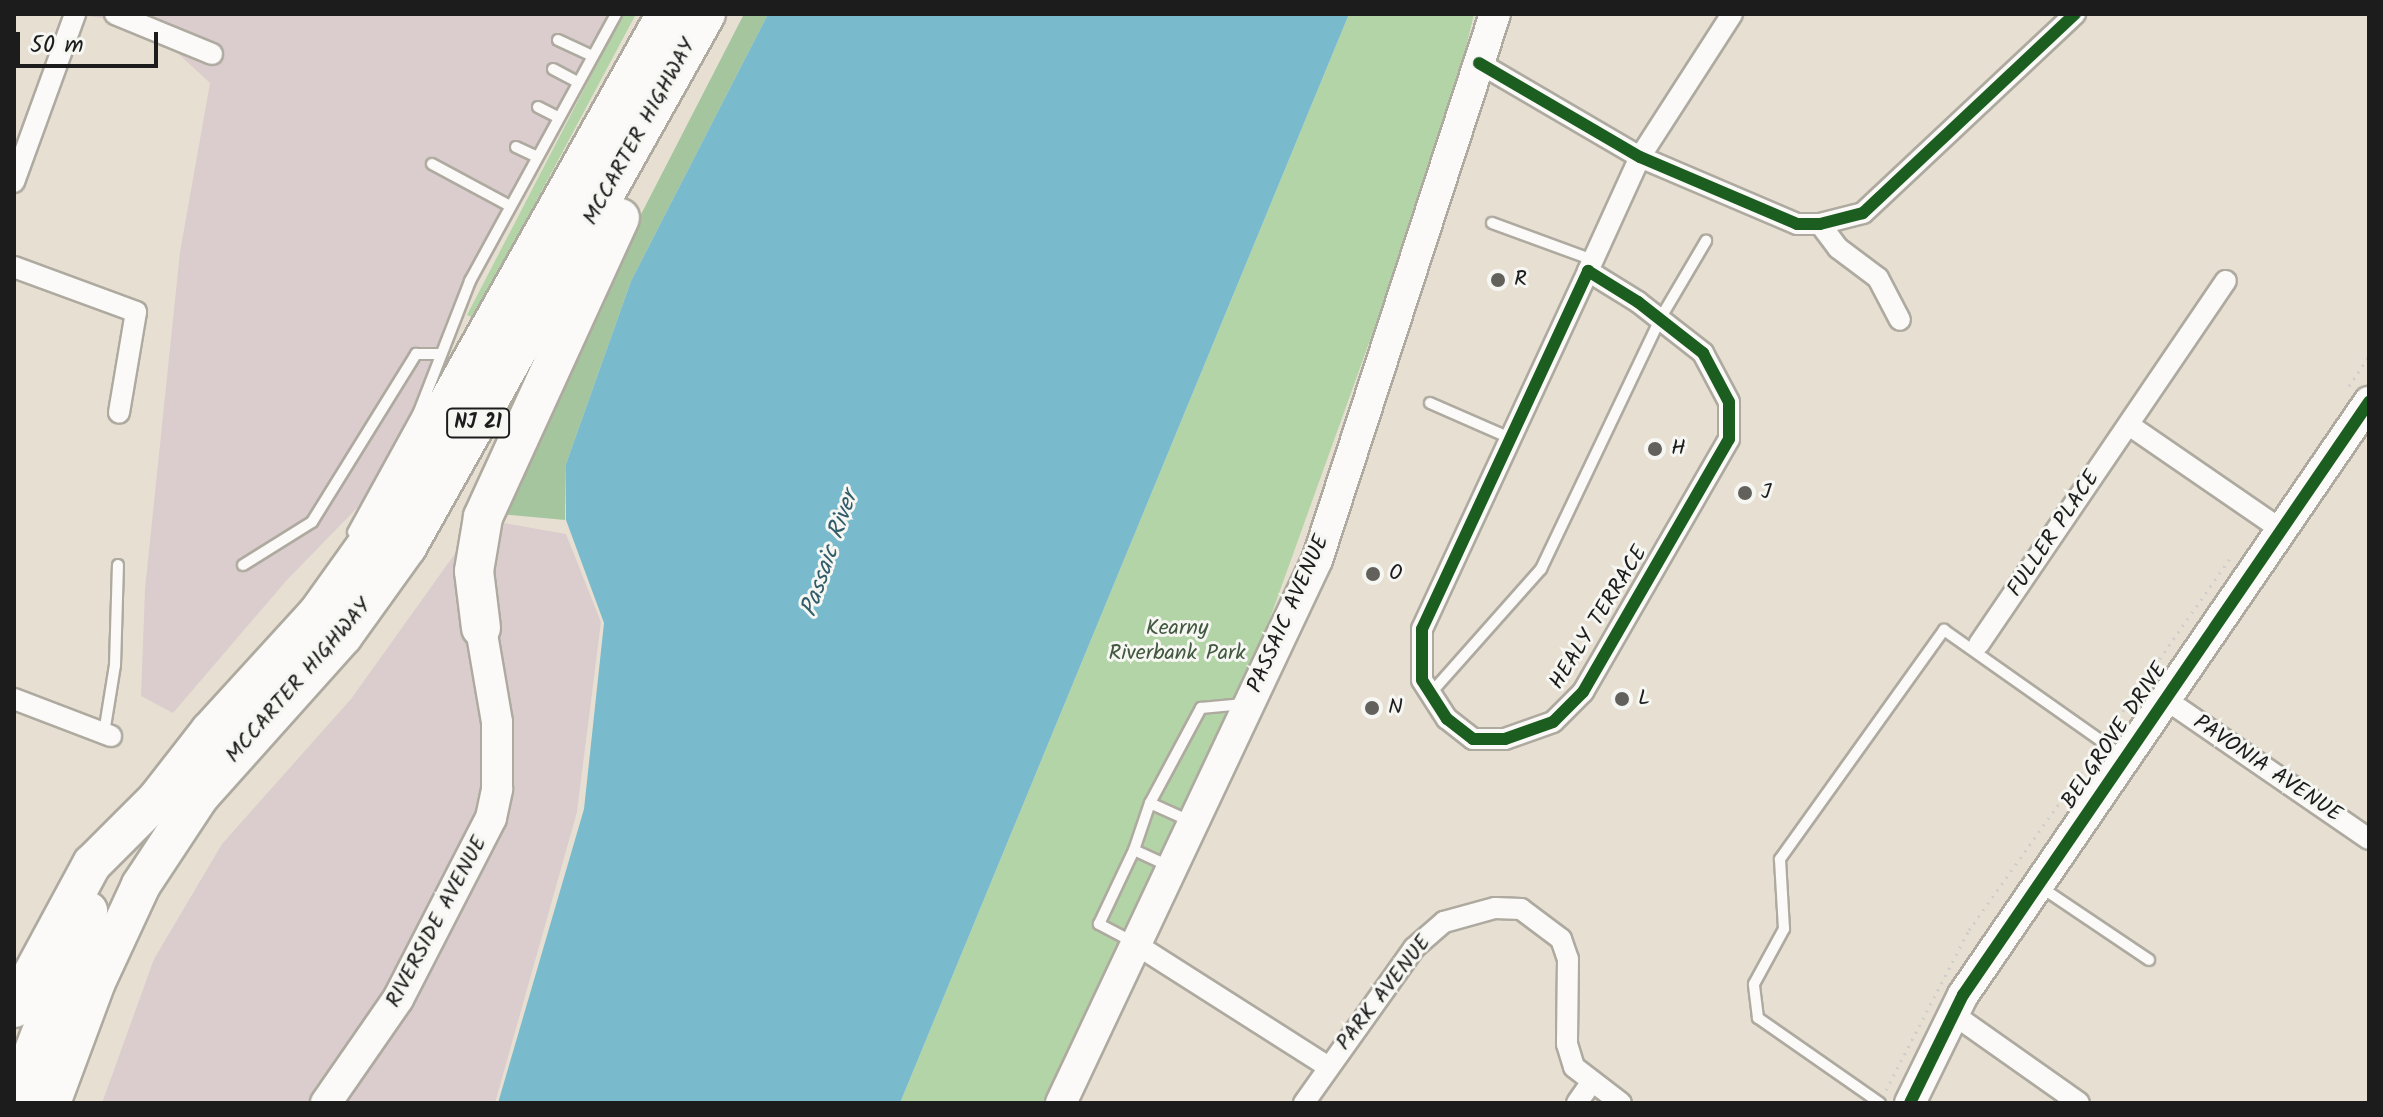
<!DOCTYPE html>
<style>
body{margin:0}
#map{position:relative;width:2383px;height:1117px;overflow:hidden;background:#e7e0d2;font-family:Kalam,sans-serif}
div>[style]{position:absolute}
[style*='--x']{left:calc(var(--x)*1px);top:calc(var(--y)*1px);width:calc(var(--w)*1px);rotate:calc(var(--a)*1deg)}
.industrial>*{inset:0;background:#dbcdce}
.green>*{inset:0;background:#b3d4a7}
.forest>*{inset:0;background:#a4c59d}
.water>*{inset:0;background:#79bbcc}
.path>*{height:3px;margin-top:-1.5px;transform-origin:0;background:repeating-linear-gradient(90deg,#d0cecb 0 2px,transparent 0 8px)}
.roads{filter:drop-shadow(2px 0 #aeaaa0) drop-shadow(-2px 0 #aeaaa0) drop-shadow(0 2px #aeaaa0) drop-shadow(0 -2px #aeaaa0)}
.lane>*{height:10px;margin:-5px;padding:0 5px;transform-origin:5px;border-radius:5px;background:#fbfaf8}
.street>*{height:20px;margin:-10px;padding:0 10px;transform-origin:10px;border-radius:10px;background:#fbfaf8}
.secondary>*{height:30px;margin:-15px;padding:0 15px;transform-origin:15px;border-radius:15px;background:#fbfaf8}
.highway>*{height:38px;margin:-19px;padding:0 19px;transform-origin:19px;border-radius:19px;background:#fbfaf8}
.cycleway>*{height:12px;margin:-6px;padding:0 6px;transform-origin:6px;border-radius:6px;background:#1b5e20}
.dots>*{width:22px;height:22px;translate:-50% -50%;box-sizing:border-box;border:4px solid #f6f6f2;border-radius:50%}
span{translate:-50% -50%;white-space:nowrap;text-align:center;line-height:1.15;-webkit-text-stroke:6px #f6f6f2;paint-order:stroke}
.shield-label span{padding:2px 6px;background:#f6f6f2;border:2px solid;border-radius:6px;-webkit-text-stroke-width:0}
.shield-label{font-size:20px;color:#1c1c1c;font-weight:700}
.street-label{font-size:22px;color:#1c1c1c}
.poi-label{font-size:22px;color:#1c1c1c}
.left{translate:0 -50%;text-align:left}
.park-label{font-size:22px;color:#425940}
.water-label{font-size:24px;color:#315c6a;font-style:italic}
.frame{position:absolute;inset:0;border:16px solid #1c1c1c;pointer-events:none}
.scale{position:absolute;left:16px;top:32px;width:142px;height:36px;box-sizing:border-box;border:4px solid #1c1c1c;border-top:0;padding-left:10px;font-size:24px;line-height:28px;white-space:nowrap;color:#1c1c1c;-webkit-text-stroke:6px #f6f6f2;paint-order:stroke}
</style>
<div id="map">
<div class="industrial">
<div style="clip-path:polygon(72px 14px,612px 14px,491px 246px,433px 382px,358px 507px,286px 581px,173px 713px,141px 696px,145px 589px,180px 252px,210px 83px,146px 24px)"></div>
<div style="clip-path:polygon(493px 521px,566px 534px,601px 622px,577px 812px,495px 1103px,102px 1103px,154px 959px,222px 844px,351px 699px,459px 548px)"></div>
</div>
<div class="green">
<div style="clip-path:polygon(623px 14px,636px 14px,474px 318px,467px 315px)"></div>
<div style="clip-path:polygon(1349px 14px,1474px 14px,1448px 123px,1250px 674px,1043px 1103px,900px 1103px)"></div>
</div>
<div class="forest">
<div style="clip-path:polygon(744px 14px,768px 14px,631px 281px,566px 464px,565px 520px,500px 514px,560px 372px)"></div>
</div>
<div class="water">
<div style="clip-path:polygon(768px 14px,1349px 14px,900px 1103px,498px 1103px,584px 809px,604px 623px,566px 520px,566px 464px,631px 281px)"></div>
</div>
<div class="path">
<div style="--x:2349;--y:386;--w:36;--a:-56"></div>
<div style="--x:2109;--y:731;--w:213;--a:-55"></div>
<div style="--x:1886;--y:1090;--w:180;--a:-62.6"></div>
<div style="--x:1969;--y:930;--w:216;--a:-54.6"></div>
</div>
<div class="roads">
<div class="lane">
<div style="--x:558;--y:40;--w:38;--a:25"></div>
<div style="--x:553;--y:69;--w:27;--a:28"></div>
<div style="--x:538;--y:107;--w:22;--a:27"></div>
<div style="--x:516;--y:147;--w:21;--a:25"></div>
<div style="--x:432;--y:164;--w:86;--a:28.3"></div>
<div style="--x:1492;--y:223;--w:108;--a:20.1"></div>
<div style="--x:1430;--y:403;--w:87;--a:23.6"></div>
<div style="--x:353;--y:532;--w:137;--a:-61.2"></div>
<div style="--x:419;--y:412;--w:141;--a:-68.7"></div>
<div style="--x:470;--y:281;--w:304;--a:-61.3"></div>
<div style="--x:243;--y:565;--w:81;--a:-31.9"></div>
<div style="--x:312;--y:522;--w:198;--a:-58.2"></div>
<div style="--x:416;--y:354;--w:25;--a:0"></div>
<div style="--x:1430;--y:694;--w:167;--a:-48.4"></div>
<div style="--x:1541;--y:569;--w:277;--a:-64.5"></div>
<div style="--x:1660;--y:319;--w:91;--a:-59.5"></div>
<div style="--x:104;--y:733;--w:69;--a:-80.8"></div>
<div style="--x:115;--y:665;--w:100;--a:-88.3"></div>
<div style="--x:1192;--y:822;--w:46;--a:-155.7"></div>
<div style="--x:1150;--y:803;--w:108;--a:-61.8"></div>
<div style="--x:1201;--y:708;--w:43;--a:-5.3"></div>
<div style="--x:1134;--y:850;--w:50;--a:-71.2"></div>
<div style="--x:2042;--y:888;--w:129;--a:33.9"></div>
<div style="--x:1135;--y:943;--w:41;--a:-152.2"></div>
<div style="--x:1099;--y:924;--w:82;--a:-64.7"></div>
<div style="--x:1134;--y:850;--w:41;--a:24.7"></div>
<div style="--x:1880;--y:1103;--w:149;--a:-145.1"></div>
<div style="--x:1758;--y:1018;--w:34;--a:-97"></div>
<div style="--x:1754;--y:984;--w:63;--a:-61.4"></div>
<div style="--x:1784;--y:929;--w:70;--a:-93.3"></div>
<div style="--x:1780;--y:859;--w:282;--a:-54.4"></div>
<div style="--x:1944;--y:630;--w:220;--a:35.2"></div>
</div>
<div class="street">
<div style="--x:115;--y:14;--w:105;--a:22.4"></div>
<div style="--x:1479;--y:63;--w:186;--a:30.3"></div>
<div style="--x:1640;--y:157;--w:171;--a:23.1"></div>
<div style="--x:1797;--y:224;--w:23;--a:0"></div>
<div style="--x:1820;--y:224;--w:44;--a:-14.3"></div>
<div style="--x:1863;--y:213;--w:291;--a:-43.2"></div>
<div style="--x:14;--y:182;--w:179;--a:-70"></div>
<div style="--x:1820;--y:224;--w:30;--a:53"></div>
<div style="--x:1838;--y:248;--w:50;--a:36.9"></div>
<div style="--x:1878;--y:278;--w:47;--a:62.4"></div>
<div style="--x:14;--y:267;--w:130;--a:20.2"></div>
<div style="--x:136;--y:312;--w:102;--a:99.6"></div>
<div style="--x:1588;--y:271;--w:59;--a:31.8"></div>
<div style="--x:1638;--y:302;--w:83;--a:38.1"></div>
<div style="--x:1703;--y:353;--w:55;--a:62"></div>
<div style="--x:1729;--y:402;--w:37;--a:90"></div>
<div style="--x:1729;--y:439;--w:292;--a:120"></div>
<div style="--x:1583;--y:692;--w:42;--a:135"></div>
<div style="--x:1553;--y:722;--w:51;--a:160.5"></div>
<div style="--x:1505;--y:739;--w:32;--a:180"></div>
<div style="--x:1473;--y:739;--w:33;--a:-142"></div>
<div style="--x:1447;--y:719;--w:46;--a:-122.7"></div>
<div style="--x:1422;--y:680;--w:51;--a:-90"></div>
<div style="--x:1422;--y:629;--w:395;--a:-65.1"></div>
<div style="--x:1588;--y:271;--w:125;--a:-65.5"></div>
<div style="--x:1640;--y:157;--w:170;--a:-57.2"></div>
<div style="--x:2129;--y:425;--w:187;--a:34.5"></div>
<div style="--x:1979;--y:644;--w:439;--a:-55.8"></div>
<div style="--x:14;--y:699;--w:104;--a:20.9"></div>
<div style="--x:2165;--y:699;--w:247;--a:34.5"></div>
<div style="--x:1137;--y:945;--w:225;--a:32.5"></div>
<div style="--x:1953;--y:1014;--w:154;--a:35.2"></div>
<div style="--x:1304;--y:1103;--w:190;--a:-54.6"></div>
<div style="--x:1414;--y:948;--w:40;--a:-41"></div>
<div style="--x:1444;--y:922;--w:53;--a:-15.4"></div>
<div style="--x:1495;--y:908;--w:26;--a:2"></div>
<div style="--x:1521;--y:909;--w:50;--a:36.9"></div>
<div style="--x:1561;--y:939;--w:21;--a:71"></div>
<div style="--x:1568;--y:959;--w:85;--a:90.7"></div>
<div style="--x:1567;--y:1044;--w:24;--a:73"></div>
<div style="--x:1574;--y:1067;--w:59;--a:37.5"></div>
<div style="--x:1577;--y:1103;--w:24;--a:-55"></div>
</div>
<div class="secondary">
<div style="--x:326;--y:1103;--w:126;--a:-55.3"></div>
<div style="--x:398;--y:999;--w:203;--a:-62.8"></div>
<div style="--x:491;--y:818;--w:30;--a:-78"></div>
<div style="--x:497;--y:789;--w:67;--a:-90"></div>
<div style="--x:497;--y:722;--w:95;--a:-99.7"></div>
<div style="--x:1061;--y:1103;--w:600;--a:-64.76"></div>
<div style="--x:1317;--y:560;--w:574;--a:-71.94"></div>
<div style="--x:1910;--y:1103;--w:120;--a:-63.9"></div>
<div style="--x:1963;--y:995;--w:719;--a:-55.6"></div>
</div>
<div class="highway">
<div style="--x:481;--y:628;--w:57;--a:-97"></div>
<div style="--x:474;--y:571;--w:55;--a:-80.5"></div>
<div style="--x:483;--y:517;--w:329;--a:-65.4"></div>
<div style="--x:14;--y:1008;--w:164;--a:-61.6"></div>
<div style="--x:92;--y:864;--w:92;--a:-45"></div>
<div style="--x:157;--y:799;--w:86;--a:-52.1"></div>
<div style="--x:210;--y:731;--w:159;--a:-47.6"></div>
<div style="--x:317;--y:614;--w:100;--a:-54.4"></div>
<div style="--x:375;--y:533;--w:595;--a:-60.72"></div>
<div style="--x:14;--y:1102;--w:205;--a:-68.8"></div>
<div style="--x:51;--y:1103;--w:129;--a:-69.6"></div>
<div style="--x:96;--y:982;--w:107;--a:-65.1"></div>
<div style="--x:141;--y:885;--w:105;--a:-56.6"></div>
<div style="--x:199;--y:797;--w:216;--a:-48.2"></div>
<div style="--x:343;--y:636;--w:110;--a:-54.3"></div>
<div style="--x:407;--y:547;--w:611;--a:-60.71"></div>
</div>
</div>
<div class="cycleway">
<div style="--x:1479;--y:63;--w:186;--a:30.3"></div>
<div style="--x:1640;--y:157;--w:171;--a:23.1"></div>
<div style="--x:1797;--y:224;--w:23;--a:0"></div>
<div style="--x:1820;--y:224;--w:44;--a:-14.3"></div>
<div style="--x:1863;--y:213;--w:291;--a:-43.2"></div>
<div style="--x:1588;--y:271;--w:59;--a:31.8"></div>
<div style="--x:1638;--y:302;--w:83;--a:38.1"></div>
<div style="--x:1703;--y:353;--w:55;--a:62"></div>
<div style="--x:1729;--y:402;--w:37;--a:90"></div>
<div style="--x:1729;--y:439;--w:292;--a:120"></div>
<div style="--x:1583;--y:692;--w:42;--a:135"></div>
<div style="--x:1553;--y:722;--w:51;--a:160.5"></div>
<div style="--x:1505;--y:739;--w:32;--a:180"></div>
<div style="--x:1473;--y:739;--w:33;--a:-142"></div>
<div style="--x:1447;--y:719;--w:46;--a:-122.7"></div>
<div style="--x:1422;--y:680;--w:51;--a:-90"></div>
<div style="--x:1422;--y:629;--w:395;--a:-65.1"></div>
<div style="--x:1910;--y:1103;--w:120;--a:-63.9"></div>
<div style="--x:1963;--y:995;--w:719;--a:-55.6"></div>
</div>
<div class="dots">
<div style="left:1498px;top:280px;background:#63615c"></div>
<div style="left:1655px;top:449px;background:#63615c"></div>
<div style="left:1745px;top:493px;background:#63615c"></div>
<div style="left:1373px;top:574px;background:#63615c"></div>
<div style="left:1622px;top:699px;background:#63615c"></div>
<div style="left:1372px;top:708px;background:#63615c"></div>
</div>
<div class="shield-label">
<span style="left:478px;top:423px">NJ 21</span>
</div>
<div class="street-label">
<span style="left:640px;top:132px;rotate:-61deg">MCCARTER HIGHWAY</span>
<span style="left:2054px;top:534px;rotate:-56deg">FULLER PLACE</span>
<span style="left:1289px;top:614px;rotate:-66deg">PASSAIC AVENUE</span>
<span style="left:1599px;top:618px;rotate:-58deg">HEALY TERRACE</span>
<span style="left:299px;top:681px;rotate:-49deg">MCCARTER HIGHWAY</span>
<span style="left:2115px;top:736px;rotate:-56deg">BELGROVE DRIVE</span>
<span style="left:2267px;top:769px;rotate:34deg">PAVONIA AVENUE</span>
<span style="left:437px;top:922px;rotate:-62deg">RIVERSIDE AVENUE</span>
<span style="left:1384px;top:993px;rotate:-52deg">PARK AVENUE</span>
</div>
<div class="poi-label">
<span class="left" style="left:1514px;top:280px">R</span>
<span class="left" style="left:1671px;top:449px">H</span>
<span class="left" style="left:1761px;top:493px">J</span>
<span class="left" style="left:1389px;top:574px">O</span>
<span class="left" style="left:1638px;top:699px">L</span>
<span class="left" style="left:1388px;top:708px">N</span>
</div>
<div class="park-label">
<span style="left:1177px;top:641px">Kearny<br>Riverbank Park</span>
</div>
<div class="water-label">
<span style="left:830px;top:554px;rotate:-71deg">Passaic River</span>
</div>
<div class="frame"></div>
<div class="scale">50 m</div>
</div>
